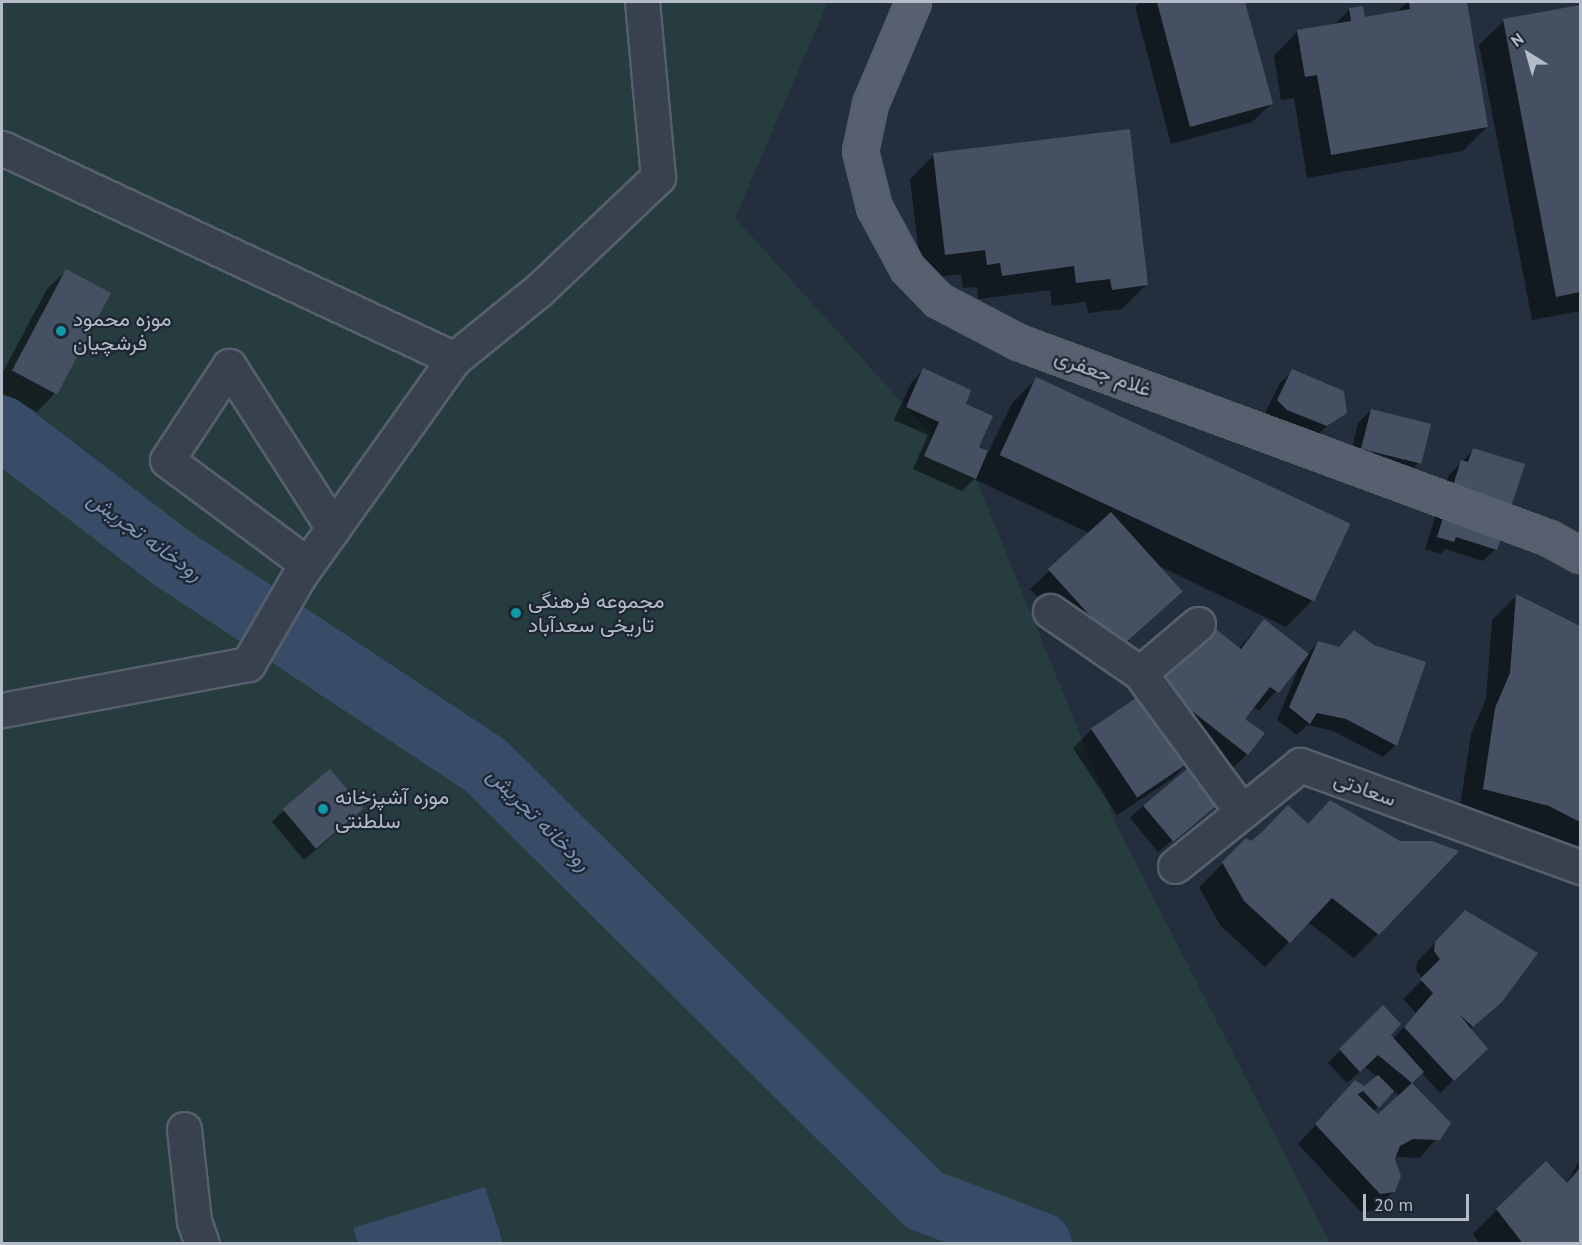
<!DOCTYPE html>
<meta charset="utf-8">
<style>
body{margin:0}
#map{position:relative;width:1582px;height:1245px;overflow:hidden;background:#242f3e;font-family:"PT Sans",Vazirmatn,sans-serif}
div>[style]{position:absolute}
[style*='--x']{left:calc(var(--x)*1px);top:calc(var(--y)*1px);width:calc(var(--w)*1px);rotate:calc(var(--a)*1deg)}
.green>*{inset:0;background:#263c3f}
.water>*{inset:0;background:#394c67}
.shadow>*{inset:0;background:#0007}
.river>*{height:64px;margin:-32px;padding:0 32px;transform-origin:32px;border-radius:32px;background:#394c67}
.building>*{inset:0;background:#455162;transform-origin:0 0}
.roads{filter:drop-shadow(2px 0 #565f6c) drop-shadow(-2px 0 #565f6c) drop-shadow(0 2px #565f6c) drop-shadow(0 -2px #565f6c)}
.minor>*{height:33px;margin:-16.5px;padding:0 16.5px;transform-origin:16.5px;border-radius:16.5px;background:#38414e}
.major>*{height:33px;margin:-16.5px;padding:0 16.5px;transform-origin:16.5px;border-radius:16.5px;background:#56606e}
.dots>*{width:16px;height:16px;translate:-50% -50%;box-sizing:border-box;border:3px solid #1d2633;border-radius:50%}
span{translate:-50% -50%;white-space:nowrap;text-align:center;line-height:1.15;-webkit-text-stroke:4.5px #1d2633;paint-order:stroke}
.poi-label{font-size:21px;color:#b4bcc9}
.left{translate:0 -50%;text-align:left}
.street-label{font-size:21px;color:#b4bcc9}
.water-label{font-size:22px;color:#7c92b1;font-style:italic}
.frame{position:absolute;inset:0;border:3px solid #b4bcc9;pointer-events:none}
.north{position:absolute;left:1498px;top:24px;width:60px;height:60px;-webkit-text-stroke:4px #1d2633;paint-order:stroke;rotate:323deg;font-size:16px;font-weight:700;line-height:24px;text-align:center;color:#b4bcc9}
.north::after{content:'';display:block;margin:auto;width:21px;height:27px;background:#b4bcc9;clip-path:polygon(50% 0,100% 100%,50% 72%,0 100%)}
.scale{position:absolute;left:1363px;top:1194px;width:106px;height:27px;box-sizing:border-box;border:3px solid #b4bcc9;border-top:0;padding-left:8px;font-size:18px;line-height:21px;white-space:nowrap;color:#b4bcc9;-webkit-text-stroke:4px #1d2633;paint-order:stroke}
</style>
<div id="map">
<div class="green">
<div style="clip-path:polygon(2px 2px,828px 2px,735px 218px,906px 407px,976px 479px,1119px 830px,1330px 1243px,2px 1244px)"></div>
</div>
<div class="water">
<div style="clip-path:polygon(485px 1187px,503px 1243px,358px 1243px,353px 1228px)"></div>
</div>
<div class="shadow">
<div style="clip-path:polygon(1141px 2px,1243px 2px,1271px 104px,1252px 122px,1171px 144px,1135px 7px)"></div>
<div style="clip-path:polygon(1407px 2px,1422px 2px,1423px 6px,1466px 2px,1487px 127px,1463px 151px,1307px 178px,1294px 98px,1281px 100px,1274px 56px,1298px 31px,1334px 25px,1349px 10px,1364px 19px,1396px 13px)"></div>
<div style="clip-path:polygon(1580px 6px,1580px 311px,1532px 320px,1479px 45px,1504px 21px)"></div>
<div style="clip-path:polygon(934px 155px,1146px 285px,1122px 309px,1088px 313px,1086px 302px,1052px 306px,1050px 290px,978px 299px,977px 287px,963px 288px,961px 274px,922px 279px,910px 179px)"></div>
<div style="clip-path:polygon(66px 271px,55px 393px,37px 412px,2px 393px,2px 374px,47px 289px)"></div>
<div style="clip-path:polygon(923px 370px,964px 404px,977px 448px,988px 453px,1012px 403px,1036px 379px,1347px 526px,1310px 603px,1286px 627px,1159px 566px,1163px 609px,1101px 666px,1030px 589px,1089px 533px,974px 479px,962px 491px,913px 469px,928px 435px,894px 420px,911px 383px)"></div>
<div style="clip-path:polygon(1293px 371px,1345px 412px,1313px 438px,1275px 422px,1265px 413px,1280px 383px)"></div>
<div style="clip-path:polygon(1371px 410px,1419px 462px,1407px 475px,1349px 461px,1358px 423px)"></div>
<div style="clip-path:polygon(1474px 449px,1496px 549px,1483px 561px,1445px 549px,1441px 554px,1425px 549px,1449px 475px)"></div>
<div style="clip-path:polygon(1516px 596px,1580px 627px,1580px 856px,1459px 813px,1471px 734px,1486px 699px,1492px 620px)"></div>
<div style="clip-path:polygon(1264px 621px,1307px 654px,1319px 642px,1396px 745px,1383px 757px,1333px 731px,1307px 725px,1297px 735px,1277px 720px,1302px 660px,1259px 711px,1253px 706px,1243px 719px,1247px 754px,1228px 773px,1192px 759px,1173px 778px,1117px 815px,1073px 748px,1092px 729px,1141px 697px,1238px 649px)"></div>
<div style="clip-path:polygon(1221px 800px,1158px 852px,1130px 818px,1143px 806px)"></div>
<div style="clip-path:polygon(284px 810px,350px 821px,304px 860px,272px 822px)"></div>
<div style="clip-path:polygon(1307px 825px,1378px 934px,1354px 958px,1308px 922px,1265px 967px,1220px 925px,1199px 887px,1246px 840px,1252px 842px)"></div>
<div style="clip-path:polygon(evenodd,1446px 931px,1499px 1002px,1470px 1030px,1474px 1061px,1440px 1093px,1422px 1073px,1410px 1084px,1449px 1123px,1420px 1158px,1394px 1157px,1394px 1191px,1375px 1210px,1361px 1212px,1298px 1144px,1337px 1101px,1355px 1098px,1377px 1077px,1365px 1067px,1347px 1083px,1328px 1063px,1383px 1007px,1393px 1039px,1416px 1013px,1403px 999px,1423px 979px,1416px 970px,1417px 962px,1446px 931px,1392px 1090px,1400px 1096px,1378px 1116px,1373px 1112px,1392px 1090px)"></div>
<div style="clip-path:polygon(1580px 1160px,1580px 1244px,1480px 1244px,1473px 1234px,1497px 1210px,1566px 1184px)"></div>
</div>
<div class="river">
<div style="--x:2;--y:428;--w:214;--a:37.4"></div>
<div style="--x:172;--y:558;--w:375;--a:33.5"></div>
<div style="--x:485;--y:765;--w:618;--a:44.74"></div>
<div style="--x:924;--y:1200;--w:124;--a:20.8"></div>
</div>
<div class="building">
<div style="clip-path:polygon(1157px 2px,1245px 2px,1273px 104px,1190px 127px)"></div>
<div style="clip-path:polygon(1409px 2px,1467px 2px,1488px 127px,1331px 155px,1317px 75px,1305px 77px,1297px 30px,1351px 21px,1349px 8px,1363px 6px,1365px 17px,1410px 9px)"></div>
<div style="clip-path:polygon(1580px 5px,1580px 292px,1556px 297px,1503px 19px)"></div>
<div style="clip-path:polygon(1130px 129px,1148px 285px,1112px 290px,1110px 279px,1076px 283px,1074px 266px,1002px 276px,1000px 263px,987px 265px,985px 250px,945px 255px,933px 153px)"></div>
<div style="left:66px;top:269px;width:51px;height:115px;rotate:28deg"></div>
<div style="clip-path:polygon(923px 368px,971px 390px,966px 404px,993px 416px,979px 447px,988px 451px,976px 479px,924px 456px,939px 422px,906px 407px)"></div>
<div style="clip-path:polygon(1292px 369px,1344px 391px,1347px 413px,1327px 426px,1287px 410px,1277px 400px)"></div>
<div style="left:1036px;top:377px;width:347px;height:86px;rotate:25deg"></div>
<div style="left:1371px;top:409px;width:62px;height:41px;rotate:14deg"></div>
<div style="clip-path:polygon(1473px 448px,1525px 464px,1497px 550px,1456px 537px,1454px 542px,1437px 537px,1461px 460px,1468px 462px)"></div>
<div style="left:1111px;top:512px;width:107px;height:85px;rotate:48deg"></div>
<div style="clip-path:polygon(1516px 594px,1580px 626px,1580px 822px,1549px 806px,1483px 789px,1495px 708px,1510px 673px)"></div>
<div style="clip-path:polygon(1264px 619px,1309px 654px,1279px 693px,1270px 687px,1245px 719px,1265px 733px,1248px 755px,1155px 682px,1204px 620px,1241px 649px)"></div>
<div style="clip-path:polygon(1354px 630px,1374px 645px,1426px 662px,1397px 746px,1346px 719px,1317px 713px,1310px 724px,1289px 707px,1318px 641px,1339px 647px)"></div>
<div style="left:1148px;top:690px;width:83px;height:69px;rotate:56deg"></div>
<div style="left:1193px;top:764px;width:47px;height:65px;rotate:50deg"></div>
<div style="left:330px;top:769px;width:52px;height:62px;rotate:50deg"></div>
<div style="clip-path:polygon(1330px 800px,1400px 841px,1432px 841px,1459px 851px,1379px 935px,1332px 898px,1290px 943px,1244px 901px,1222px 862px,1246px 838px,1251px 841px,1262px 832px,1288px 805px,1308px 824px)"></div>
<div style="clip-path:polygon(1465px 910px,1538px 953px,1501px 1003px,1473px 1027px,1459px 1014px,1488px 1049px,1454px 1081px,1404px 1027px,1433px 993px,1420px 979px,1440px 959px,1434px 951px,1435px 942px)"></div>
<div style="clip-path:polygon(1383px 1005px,1401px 1024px,1391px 1035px,1424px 1072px,1412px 1083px,1451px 1123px,1440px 1140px,1413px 1139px,1400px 1146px,1395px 1159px,1401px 1176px,1395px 1192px,1380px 1194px,1315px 1124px,1355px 1080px,1364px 1086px,1378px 1075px,1394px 1091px,1379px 1108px,1363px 1091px,1357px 1094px,1378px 1114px,1412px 1083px,1378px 1055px,1360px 1072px,1339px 1049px)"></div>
<div style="clip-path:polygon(1546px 1161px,1567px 1183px,1580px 1168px,1580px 1244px,1519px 1244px,1521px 1241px,1496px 1209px)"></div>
</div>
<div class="roads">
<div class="minor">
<div style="--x:2;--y:148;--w:499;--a:25"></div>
<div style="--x:307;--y:564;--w:174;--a:-143.4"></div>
<div style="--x:167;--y:460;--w:113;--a:-56.6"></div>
<div style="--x:229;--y:366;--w:193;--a:57.3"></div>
<div style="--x:1050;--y:611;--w:109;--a:34.6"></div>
<div style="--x:1140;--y:673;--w:172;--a:53.7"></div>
<div style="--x:1140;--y:673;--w:76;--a:-40.2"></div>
<div style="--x:2;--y:710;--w:250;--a:-10.6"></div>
<div style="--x:248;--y:664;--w:102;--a:-59.9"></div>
<div style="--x:299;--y:576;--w:267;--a:-54.5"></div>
<div style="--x:454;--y:359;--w:109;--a:-39.1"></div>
<div style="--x:539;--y:290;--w:164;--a:-43.5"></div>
<div style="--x:658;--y:177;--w:176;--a:-95.2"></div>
<div style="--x:1175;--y:866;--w:161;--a:-38.9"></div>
<div style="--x:1300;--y:765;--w:298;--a:20"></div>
<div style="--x:184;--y:1129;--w:93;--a:83.8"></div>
<div style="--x:194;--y:1221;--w:24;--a:71"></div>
</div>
<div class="major">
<div style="--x:913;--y:2;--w:111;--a:112.9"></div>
<div style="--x:870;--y:104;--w:48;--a:102"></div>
<div style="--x:860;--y:151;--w:58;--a:76"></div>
<div style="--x:874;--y:207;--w:69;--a:61.6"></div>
<div style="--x:907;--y:268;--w:45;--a:45.9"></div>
<div style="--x:938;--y:300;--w:90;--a:27.7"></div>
<div style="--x:1018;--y:342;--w:566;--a:20.26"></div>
<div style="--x:1549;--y:538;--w:35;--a:29"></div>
</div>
</div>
<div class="dots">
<div style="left:61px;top:331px;background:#0f9aa8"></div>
<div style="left:516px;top:613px;background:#0f9aa8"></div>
<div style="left:323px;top:809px;background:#0f9aa8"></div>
</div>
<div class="poi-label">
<span class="left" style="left:73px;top:331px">موزه محمود<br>فرشچیان</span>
<span class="left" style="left:528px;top:613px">مجموعه فرهنگی<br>تاریخی سعدآباد</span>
<span class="left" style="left:335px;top:809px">موزه آشپزخانه<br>سلطنتی</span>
</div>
<div class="street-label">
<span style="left:1103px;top:373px;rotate:20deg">غلام جعفری</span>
<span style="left:1365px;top:789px;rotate:20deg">سعادتی</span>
</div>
<div class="water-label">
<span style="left:145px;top:536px;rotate:36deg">رودخانه تجریش</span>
<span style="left:539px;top:819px;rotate:45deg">رودخانه تجریش</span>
</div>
<div class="frame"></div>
<div class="north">N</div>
<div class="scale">20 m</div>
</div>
